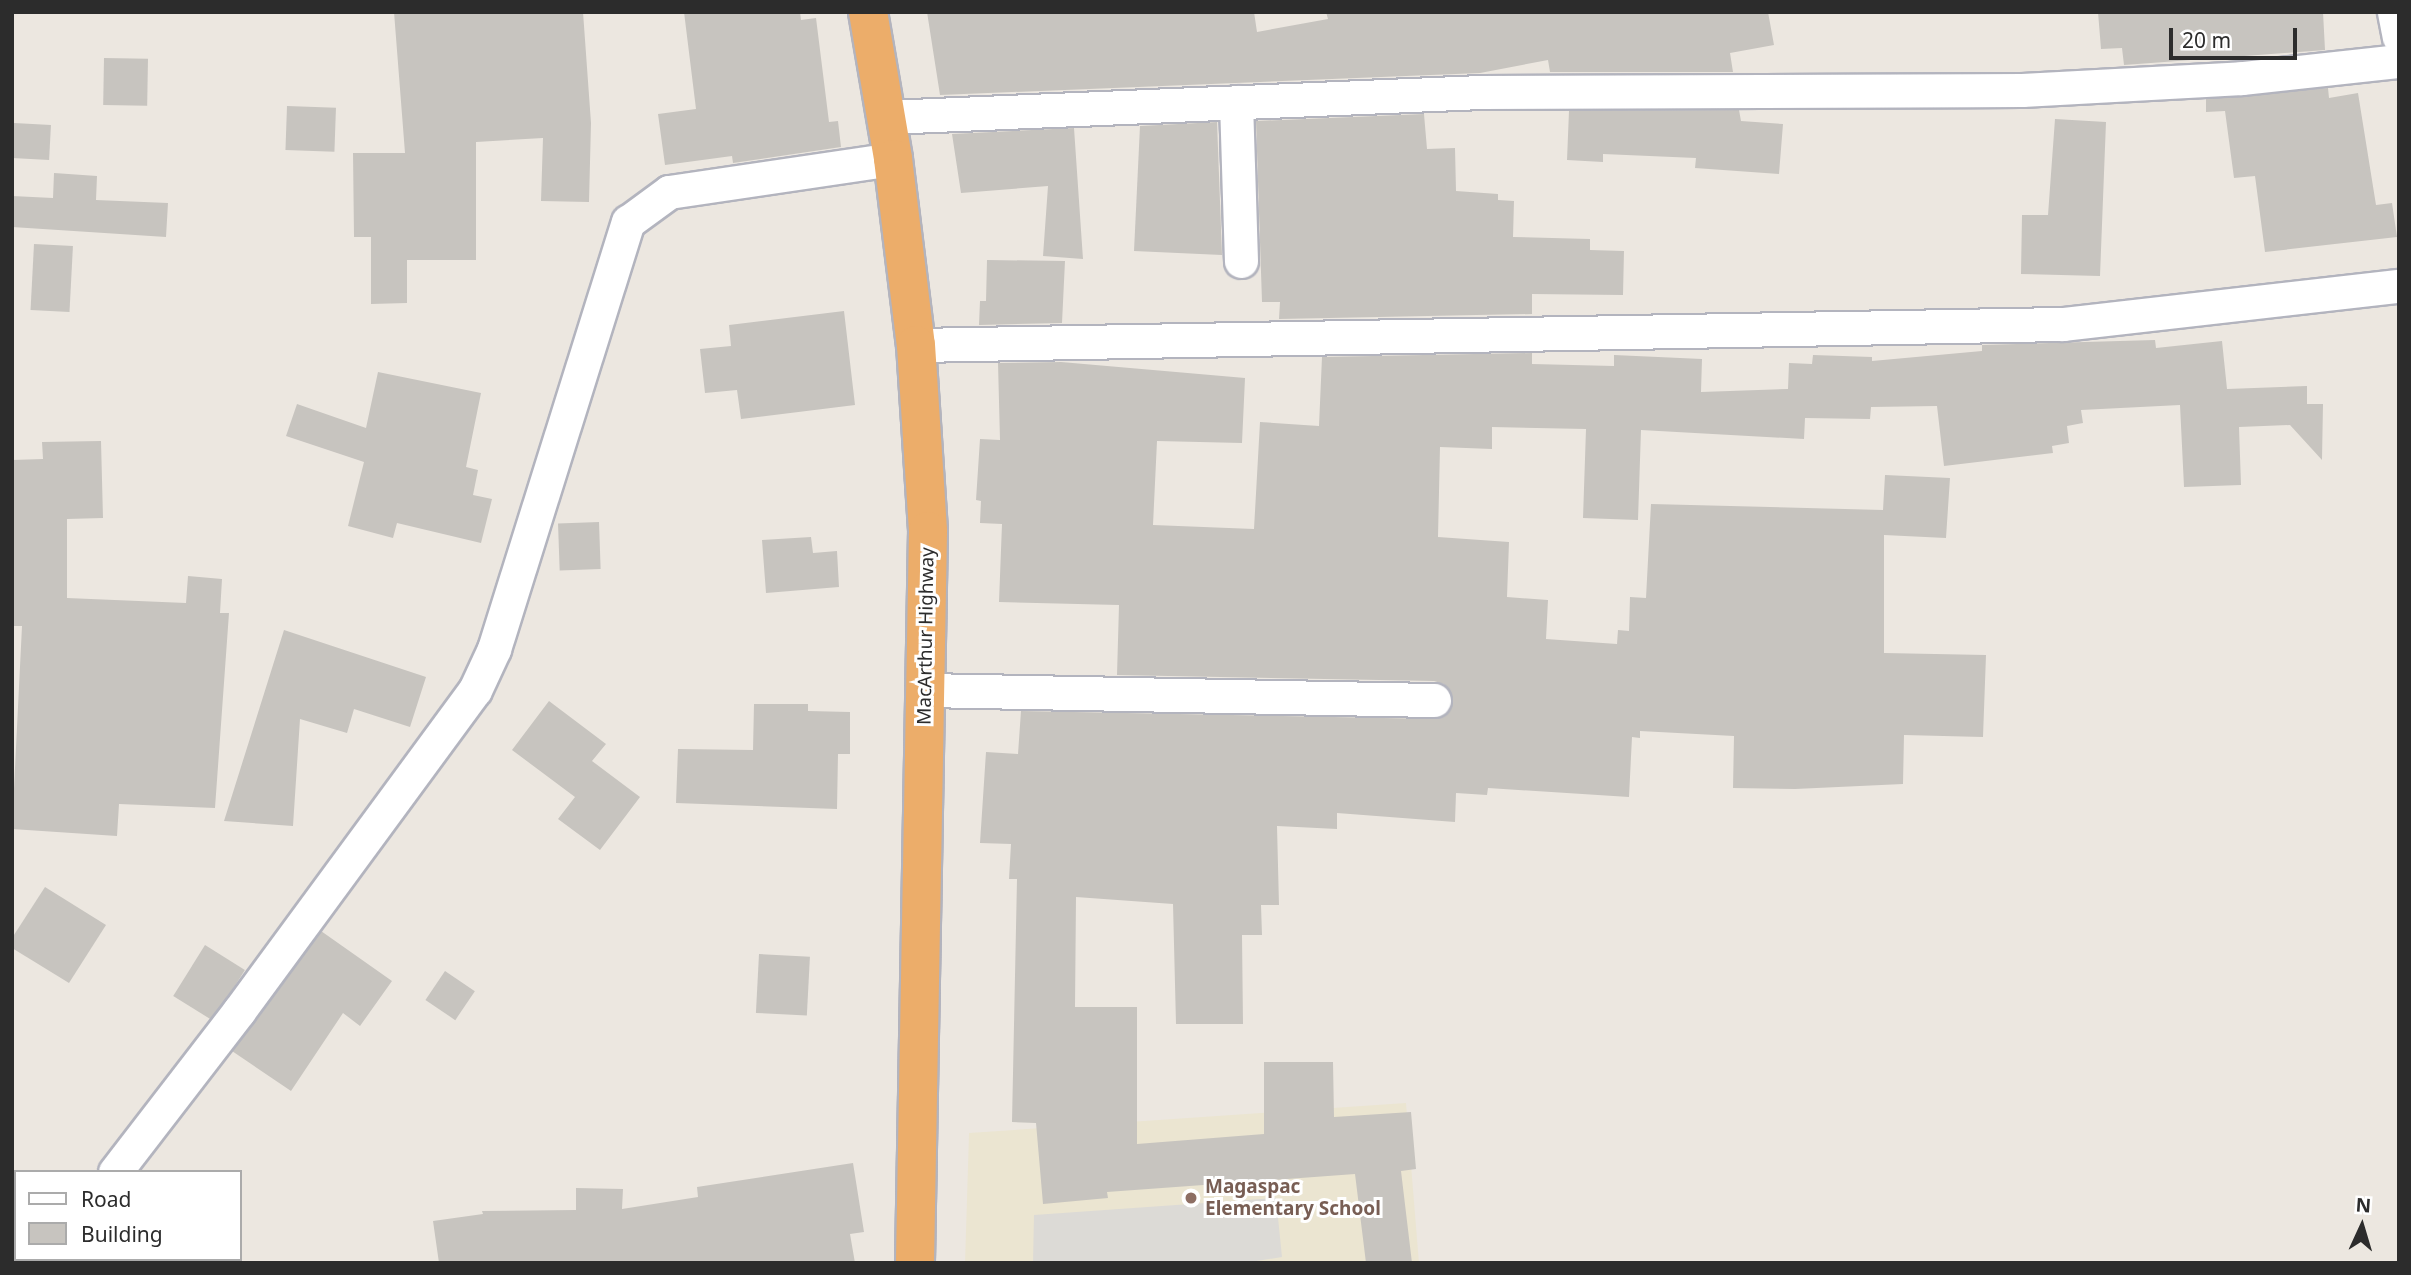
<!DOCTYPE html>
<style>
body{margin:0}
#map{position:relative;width:2411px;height:1275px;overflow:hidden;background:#ece7e0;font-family:"Noto Sans",sans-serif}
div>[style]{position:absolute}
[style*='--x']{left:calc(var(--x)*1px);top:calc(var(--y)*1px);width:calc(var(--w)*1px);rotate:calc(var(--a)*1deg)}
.education>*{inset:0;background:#ebe5d1}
.plaza>*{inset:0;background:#dcdad6}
.building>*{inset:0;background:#c7c4bf;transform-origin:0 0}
.roads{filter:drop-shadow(2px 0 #b3b4be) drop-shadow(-2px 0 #b3b4be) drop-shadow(0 2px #b3b4be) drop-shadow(0 -2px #b3b4be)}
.street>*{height:33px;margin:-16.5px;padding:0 16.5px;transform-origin:16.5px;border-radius:16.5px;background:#fff}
.highway>*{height:38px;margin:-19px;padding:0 19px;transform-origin:19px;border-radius:19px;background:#ecad6a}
.dots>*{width:19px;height:19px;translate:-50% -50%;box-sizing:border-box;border:4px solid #fff;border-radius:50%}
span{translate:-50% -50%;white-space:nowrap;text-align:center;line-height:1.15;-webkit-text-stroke:6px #fff;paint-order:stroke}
.street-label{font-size:19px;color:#2c2c2c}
.education-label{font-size:19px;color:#785e54;font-weight:700}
.left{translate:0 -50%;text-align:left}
.frame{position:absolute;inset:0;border:14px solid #2c2c2c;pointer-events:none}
.legend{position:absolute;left:14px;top:1170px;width:228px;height:91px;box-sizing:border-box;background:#fff;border:2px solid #ababab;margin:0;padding:9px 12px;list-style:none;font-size:21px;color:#2c2c2c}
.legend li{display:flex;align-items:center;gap:14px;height:35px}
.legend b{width:35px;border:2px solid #ababab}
.north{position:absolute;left:2327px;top:1191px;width:70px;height:70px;-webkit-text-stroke:5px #fff;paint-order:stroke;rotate:4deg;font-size:19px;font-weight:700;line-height:28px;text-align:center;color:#2c2c2c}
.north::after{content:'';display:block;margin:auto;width:24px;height:32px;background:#2c2c2c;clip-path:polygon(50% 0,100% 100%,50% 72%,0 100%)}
.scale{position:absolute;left:2169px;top:28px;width:128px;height:32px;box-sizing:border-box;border:4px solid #2c2c2c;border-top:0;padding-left:9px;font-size:21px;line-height:24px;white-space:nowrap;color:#2c2c2c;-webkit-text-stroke:5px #fff;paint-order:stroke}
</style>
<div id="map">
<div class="education">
<div style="clip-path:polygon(1406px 1103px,1419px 1263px,965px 1263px,969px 1133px)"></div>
</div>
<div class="plaza">
<div style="clip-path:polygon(1276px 1198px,1282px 1257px,1244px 1263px,1033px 1263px,1034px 1215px)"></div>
</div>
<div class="building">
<div style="clip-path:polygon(394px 12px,583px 12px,591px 123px,589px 202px,541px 201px,543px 138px,476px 142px,476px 260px,407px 260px,407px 303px,371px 304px,371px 237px,354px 237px,353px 153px,405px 153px)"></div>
<div style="clip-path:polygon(684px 12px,800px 12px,801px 20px,816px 18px,829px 122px,838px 121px,841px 147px,733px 163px,732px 156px,665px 165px,658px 114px,696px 109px)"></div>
<div style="clip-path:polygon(927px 12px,1254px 12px,1257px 32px,1328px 19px,1326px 12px,1768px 12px,1774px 45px,1730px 53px,1733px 72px,1550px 72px,1548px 60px,1480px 73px,940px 95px)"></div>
<div style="clip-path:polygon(2098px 12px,2323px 12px,2325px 50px,2124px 65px,2122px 48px,2101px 49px)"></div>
<div style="left:104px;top:58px;width:44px;height:47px;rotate:1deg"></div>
<div style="clip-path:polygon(2328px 88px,2329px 98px,2358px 93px,2376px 205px,2392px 203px,2397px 237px,2265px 252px,2255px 176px,2234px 178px,2225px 111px,2206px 112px,2206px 99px)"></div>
<div style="left:287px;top:106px;width:49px;height:44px;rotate:2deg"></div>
<div style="clip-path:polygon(1739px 110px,1741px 121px,1783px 124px,1779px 174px,1695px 168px,1696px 158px,1603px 154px,1603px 162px,1567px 160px,1569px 111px)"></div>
<div style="clip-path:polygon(1424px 114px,1427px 149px,1455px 148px,1456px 191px,1498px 194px,1498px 200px,1514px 201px,1513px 237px,1590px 239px,1590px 250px,1624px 251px,1623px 295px,1532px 294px,1532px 314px,1279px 319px,1280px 302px,1262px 302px,1256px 121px)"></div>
<div style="clip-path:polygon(2055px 119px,2106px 122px,2100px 276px,2021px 274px,2022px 215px,2048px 215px)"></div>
<div style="clip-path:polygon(1217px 122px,1222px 255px,1134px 251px,1140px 126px)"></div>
<div style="left:14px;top:123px;width:37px;height:35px;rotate:3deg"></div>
<div style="clip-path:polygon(1074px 128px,1083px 259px,1043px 256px,1048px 186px,961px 193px,952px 134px)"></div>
<div style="clip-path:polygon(54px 173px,97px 176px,96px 200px,168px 203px,166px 237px,12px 227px,12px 196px,53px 198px)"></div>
<div style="left:34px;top:244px;width:39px;height:66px;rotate:3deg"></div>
<div style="clip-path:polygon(987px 260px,1065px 261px,1062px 323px,979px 325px,980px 301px,986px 301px)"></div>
<div style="clip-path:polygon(844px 311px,855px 405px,741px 419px,737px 390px,705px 393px,700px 349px,731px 346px,729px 325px)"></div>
<div style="clip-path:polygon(2155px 340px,2156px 348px,2222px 341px,2227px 389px,2307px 386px,2307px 404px,2323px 404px,2322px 460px,2290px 425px,2239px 427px,2241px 485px,2184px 487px,2180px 405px,2081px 410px,2083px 423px,2067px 426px,2069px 443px,2052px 446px,2053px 453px,1944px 466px,1937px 406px,1871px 407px,1870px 419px,1805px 418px,1804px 439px,1641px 430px,1638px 520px,1583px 518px,1586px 429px,1492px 427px,1492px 449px,1440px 447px,1438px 537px,1509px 542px,1507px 597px,1548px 600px,1546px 639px,1617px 644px,1618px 630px,1629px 631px,1630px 597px,1646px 598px,1651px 504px,1883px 510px,1885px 475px,1950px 478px,1946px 538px,1884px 535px,1884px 653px,1986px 655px,1983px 737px,1904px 735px,1903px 784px,1795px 789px,1733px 788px,1734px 736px,1640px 731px,1640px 738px,1632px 737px,1629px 797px,1488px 788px,1487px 795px,1456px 793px,1455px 822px,1337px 813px,1337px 829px,1277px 826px,1279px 905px,1261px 905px,1262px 935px,1242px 935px,1243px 1024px,1176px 1024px,1173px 904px,1076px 897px,1075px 1007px,1137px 1007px,1137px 1144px,1264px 1134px,1264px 1062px,1333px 1062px,1334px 1117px,1411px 1112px,1416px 1169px,1401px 1171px,1412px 1263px,1366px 1263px,1355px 1174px,1107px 1192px,1108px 1198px,1043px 1204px,1036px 1123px,1012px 1122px,1017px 879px,1009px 879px,1011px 844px,980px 843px,986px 752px,1018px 754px,1021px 711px,1434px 719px,1450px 710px,1453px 700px,1444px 684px,1434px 681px,1117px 675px,1119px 605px,999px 602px,1002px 524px,980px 523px,981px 501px,976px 500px,980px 439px,1000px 440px,998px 363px,1061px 362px,1245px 378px,1242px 443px,1157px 441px,1153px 525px,1254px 529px,1260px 422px,1319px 426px,1322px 357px,1532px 353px,1532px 364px,1614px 366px,1614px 355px,1702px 359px,1701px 392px,1788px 389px,1789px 363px,1812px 364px,1813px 355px,1872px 357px,1872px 361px,1982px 351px,1982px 345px)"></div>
<div style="clip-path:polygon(378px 372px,481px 393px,466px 467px,478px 470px,473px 495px,492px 499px,481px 543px,397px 523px,393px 538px,348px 526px,364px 462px,286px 436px,297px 404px,366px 428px)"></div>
<div style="clip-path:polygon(101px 441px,103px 518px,67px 519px,67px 598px,186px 603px,188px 576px,222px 579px,220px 613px,229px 613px,215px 808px,119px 804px,117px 836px,12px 829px,22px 626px,12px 626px,12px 460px,43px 459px,42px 442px)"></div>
<div style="left:599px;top:522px;width:47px;height:41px;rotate:88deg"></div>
<div style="clip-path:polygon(811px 537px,813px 553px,837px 551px,839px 587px,766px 593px,762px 540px)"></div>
<div style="clip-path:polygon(284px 630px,426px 677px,410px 727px,354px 709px,347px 733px,300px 719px,293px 826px,224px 821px)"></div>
<div style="clip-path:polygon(549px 701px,606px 744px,592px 761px,640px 797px,600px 850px,558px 819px,575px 797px,512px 750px)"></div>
<div style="clip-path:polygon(754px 704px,808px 704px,808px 711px,850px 712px,850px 754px,838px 754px,837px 809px,676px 803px,678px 749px,753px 750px)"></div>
<div style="clip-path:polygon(45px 887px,106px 925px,69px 983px,12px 948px,12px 938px)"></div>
<div style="clip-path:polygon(321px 931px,392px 981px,360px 1026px,343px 1013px,291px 1091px,232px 1051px)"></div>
<div style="left:205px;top:945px;width:47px;height:60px;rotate:32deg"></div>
<div style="left:759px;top:954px;width:51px;height:59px;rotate:3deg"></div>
<div style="left:445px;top:971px;width:36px;height:35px;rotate:34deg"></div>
<div style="clip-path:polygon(853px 1163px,864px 1232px,850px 1234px,855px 1263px,439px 1263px,433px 1221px,483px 1214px,482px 1211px,576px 1210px,576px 1188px,623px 1189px,622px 1209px,698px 1197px,697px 1187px)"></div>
</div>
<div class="roads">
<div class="street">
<div style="--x:2394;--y:12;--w:25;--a:79"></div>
<div style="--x:1236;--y:102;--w:159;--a:88.2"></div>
<div style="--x:887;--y:117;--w:594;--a:-2.41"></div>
<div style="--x:1480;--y:92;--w:542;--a:-0.21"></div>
<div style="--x:2022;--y:90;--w:220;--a:-3.1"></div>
<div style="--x:2242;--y:78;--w:158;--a:-6.2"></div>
<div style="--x:916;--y:345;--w:1147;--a:-1.05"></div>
<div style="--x:2063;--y:324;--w:338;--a:-6.5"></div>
<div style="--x:925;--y:690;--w:509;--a:1.13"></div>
<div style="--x:115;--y:1172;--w:203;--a:-52.4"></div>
<div style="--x:239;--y:1011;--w:398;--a:-53.7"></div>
<div style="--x:475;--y:690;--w:45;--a:-65.1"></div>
<div style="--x:494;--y:649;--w:448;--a:-72.6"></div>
<div style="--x:628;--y:222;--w:51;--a:-36.2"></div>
<div style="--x:669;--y:192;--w:226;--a:-8.4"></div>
<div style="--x:44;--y:1263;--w:5;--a:-53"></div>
</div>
<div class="highway">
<div style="--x:868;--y:12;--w:149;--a:80.3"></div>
<div style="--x:893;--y:159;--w:187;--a:83"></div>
<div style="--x:916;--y:345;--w:186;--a:86.3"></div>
<div style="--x:928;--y:531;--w:732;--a:91.02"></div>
</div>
</div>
<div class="dots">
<div style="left:1191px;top:1198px;background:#8d6e63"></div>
</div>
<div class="street-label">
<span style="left:926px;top:636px;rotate:-89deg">MacArthur Highway</span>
</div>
<div class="education-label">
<span class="left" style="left:1205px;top:1198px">Magaspac<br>Elementary School</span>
</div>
<div class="frame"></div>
<ul class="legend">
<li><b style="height:9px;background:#fff"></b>Road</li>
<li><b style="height:19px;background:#c7c4bf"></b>Building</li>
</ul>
<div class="north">N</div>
<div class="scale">20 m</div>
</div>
